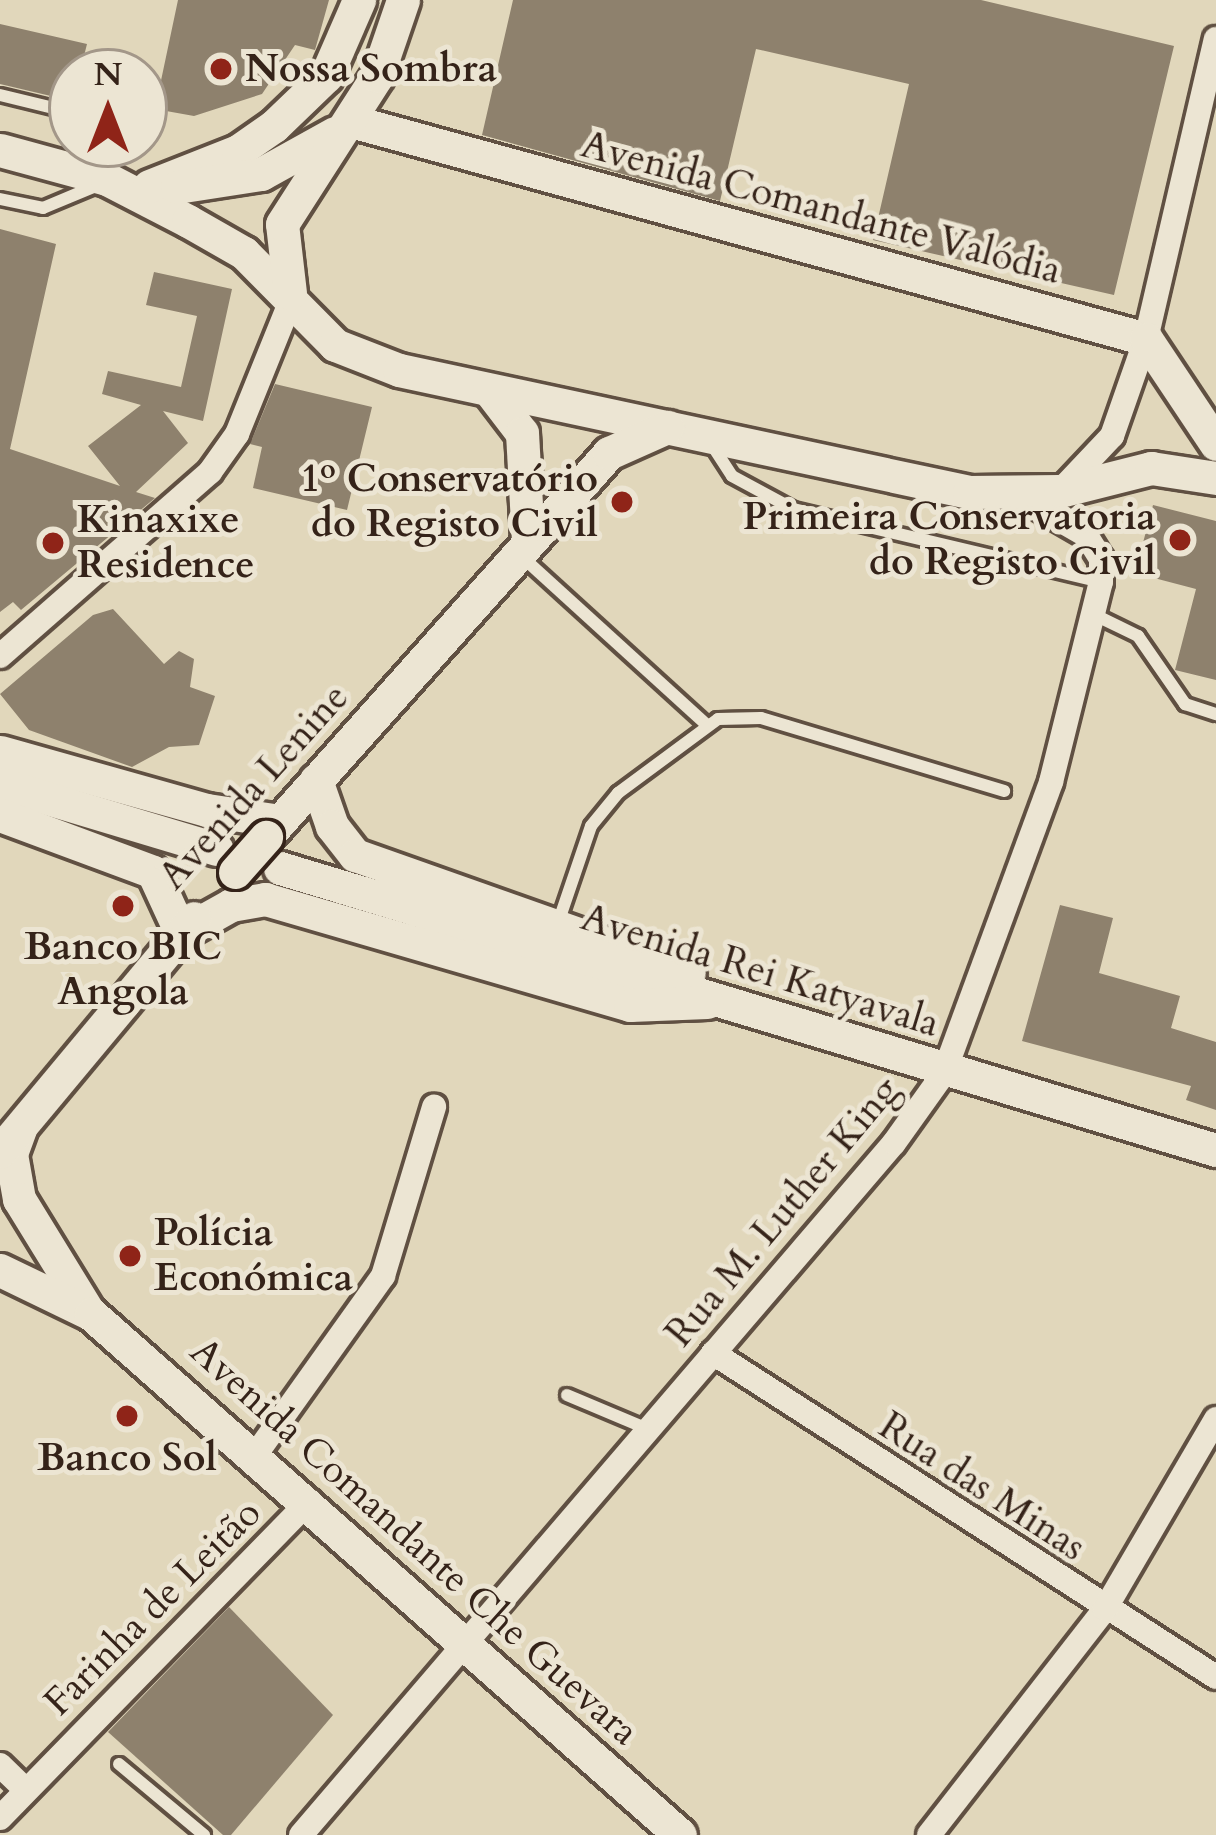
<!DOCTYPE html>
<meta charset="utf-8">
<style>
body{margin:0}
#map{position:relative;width:1216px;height:1835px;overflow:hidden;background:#e1d7bb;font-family:Cardo,serif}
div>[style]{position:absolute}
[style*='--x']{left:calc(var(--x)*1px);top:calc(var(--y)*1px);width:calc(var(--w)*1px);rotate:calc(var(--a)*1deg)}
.building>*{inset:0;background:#8e816d}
.roads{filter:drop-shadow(3px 0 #605042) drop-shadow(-3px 0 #605042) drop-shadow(0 3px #605042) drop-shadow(0 -3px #605042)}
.lane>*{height:12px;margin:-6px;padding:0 6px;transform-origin:6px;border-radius:6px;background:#ece5d3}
.street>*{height:24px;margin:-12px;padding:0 12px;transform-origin:12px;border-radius:12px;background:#ece5d3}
.secondary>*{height:33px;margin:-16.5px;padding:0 16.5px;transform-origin:16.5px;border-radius:16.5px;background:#ece5d3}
.bridges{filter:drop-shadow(3px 0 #352319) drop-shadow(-3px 0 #352319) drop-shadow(0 3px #352319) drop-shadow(0 -3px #352319)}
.secondary-bridge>*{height:33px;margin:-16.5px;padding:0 16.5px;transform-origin:16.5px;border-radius:16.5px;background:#ece5d3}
.dots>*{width:33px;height:33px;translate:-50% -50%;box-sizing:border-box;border:6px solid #ece5d3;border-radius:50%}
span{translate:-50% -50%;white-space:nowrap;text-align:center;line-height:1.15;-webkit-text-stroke:10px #ece5d3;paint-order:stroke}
.poi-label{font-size:39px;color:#352319;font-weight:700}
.left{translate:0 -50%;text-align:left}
.right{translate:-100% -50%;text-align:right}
.street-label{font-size:39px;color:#352319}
.north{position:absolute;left:48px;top:48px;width:120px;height:120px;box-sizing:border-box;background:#ece5d3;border:3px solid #a39789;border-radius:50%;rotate:0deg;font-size:33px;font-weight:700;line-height:48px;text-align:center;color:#352319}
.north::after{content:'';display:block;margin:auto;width:42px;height:54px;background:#8f2418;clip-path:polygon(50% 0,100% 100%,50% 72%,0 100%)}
</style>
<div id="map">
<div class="building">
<div style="clip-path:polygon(178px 0,329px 0,315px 50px,295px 45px,262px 94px,194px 116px,155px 109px)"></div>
<div style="clip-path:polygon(513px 0,981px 0,1174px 46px,1114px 295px,873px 240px,909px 84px,756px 49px,720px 201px,482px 135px)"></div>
<div style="clip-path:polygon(0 24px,87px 44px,80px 72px,72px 72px,72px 101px,0 84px)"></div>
<div style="clip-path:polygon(0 229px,56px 244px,10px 449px,120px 486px,88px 446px,141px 405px,102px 394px,108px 371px,181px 387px,197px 316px,146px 305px,154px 272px,232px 289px,203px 421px,163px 411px,188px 443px,136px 492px,155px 498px,21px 610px,13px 602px,0 612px)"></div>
<div style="clip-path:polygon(275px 384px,372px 407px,347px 510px,253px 488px,262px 447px,250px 444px)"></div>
<div style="clip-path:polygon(1153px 505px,1216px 521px,1216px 680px,1175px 670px,1196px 589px,1135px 573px)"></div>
<div style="clip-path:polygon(113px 609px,164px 664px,179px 651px,194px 659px,190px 687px,215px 696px,199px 745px,169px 747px,132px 767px,29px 730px,0 694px,93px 615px)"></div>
<div style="clip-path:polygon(1060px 905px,1113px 918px,1099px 973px,1180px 996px,1171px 1028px,1216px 1042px,1216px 1110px,1186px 1100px,1191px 1086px,1022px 1041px)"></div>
<div style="clip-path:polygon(229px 1607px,333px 1715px,231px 1835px,223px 1835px,108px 1732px)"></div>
</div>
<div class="roads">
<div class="lane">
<div style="--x:0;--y:95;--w:64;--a:13.6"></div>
<div style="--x:62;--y:110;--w:14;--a:45"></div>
<div style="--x:90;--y:144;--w:29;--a:63"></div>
<div style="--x:0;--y:199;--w:44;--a:11.8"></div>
<div style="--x:43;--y:208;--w:60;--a:-22.7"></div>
<div style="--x:710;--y:442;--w:40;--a:57.1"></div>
<div style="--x:732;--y:476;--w:69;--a:28.4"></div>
<div style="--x:793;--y:509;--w:317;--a:13.3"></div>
<div style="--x:519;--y:554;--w:254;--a:42.3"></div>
<div style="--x:1097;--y:616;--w:46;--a:26"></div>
<div style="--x:1138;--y:636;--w:83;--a:55.3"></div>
<div style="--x:1185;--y:704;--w:33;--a:18"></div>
<div style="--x:558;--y:923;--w:102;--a:-71.2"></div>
<div style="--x:591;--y:826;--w:43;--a:-50.7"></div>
<div style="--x:618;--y:793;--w:124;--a:-36.5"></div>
<div style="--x:718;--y:719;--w:43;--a:-1.3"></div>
<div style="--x:761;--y:718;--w:254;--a:16.7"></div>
<div style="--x:567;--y:1395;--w:88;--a:22.8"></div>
<div style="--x:119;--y:1764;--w:111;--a:39.9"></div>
</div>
<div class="street">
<div style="--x:1062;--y:489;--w:73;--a:-46.7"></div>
<div style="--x:1112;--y:436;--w:103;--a:-70.7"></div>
<div style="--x:1146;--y:339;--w:308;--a:-76.9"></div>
<div style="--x:0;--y:656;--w:279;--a:-41.2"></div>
<div style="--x:210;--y:472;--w:47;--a:-54.6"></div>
<div style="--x:237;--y:434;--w:147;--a:-68"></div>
<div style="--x:713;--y:1353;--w:598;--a:32.79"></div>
<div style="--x:256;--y:1454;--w:219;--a:-54.5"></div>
<div style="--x:383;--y:1276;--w:177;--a:-73.2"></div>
<div style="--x:0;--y:1765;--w:35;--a:44"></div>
<div style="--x:0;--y:1818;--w:443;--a:-45.7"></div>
<div style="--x:301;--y:1835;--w:911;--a:-49.41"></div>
<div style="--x:894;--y:1143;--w:86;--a:-54.5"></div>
<div style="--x:944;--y:1073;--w:310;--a:-69.8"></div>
<div style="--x:1051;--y:782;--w:206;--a:-76"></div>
<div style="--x:1101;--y:582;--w:23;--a:-90"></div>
<div style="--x:1101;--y:559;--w:28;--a:-122"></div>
<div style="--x:1086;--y:535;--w:82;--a:-150"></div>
<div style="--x:929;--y:1835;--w:286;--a:-52.1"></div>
<div style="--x:1105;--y:1609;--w:220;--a:-59.7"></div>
</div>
<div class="secondary">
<div style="--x:351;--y:121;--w:824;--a:15.33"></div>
<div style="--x:1146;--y:339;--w:126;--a:56.3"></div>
<div style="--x:0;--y:150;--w:111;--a:15.2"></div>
<div style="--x:107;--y:179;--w:91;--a:27.4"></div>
<div style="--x:188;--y:221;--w:64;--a:29.7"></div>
<div style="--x:244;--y:253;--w:129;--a:45.3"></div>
<div style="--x:335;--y:345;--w:69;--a:21.3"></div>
<div style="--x:399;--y:370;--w:583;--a:12.08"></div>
<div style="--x:969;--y:492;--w:91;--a:-0.6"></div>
<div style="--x:1060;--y:491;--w:94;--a:-14.2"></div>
<div style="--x:1151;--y:468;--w:66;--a:8.7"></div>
<div style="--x:149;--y:186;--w:96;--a:-21.5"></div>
<div style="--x:238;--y:151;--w:44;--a:-34.8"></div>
<div style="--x:274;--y:126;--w:72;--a:-43.9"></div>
<div style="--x:326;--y:76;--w:83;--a:-66.5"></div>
<div style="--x:177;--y:187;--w:85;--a:-8.8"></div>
<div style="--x:261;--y:174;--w:85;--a:-29"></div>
<div style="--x:290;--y:293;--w:69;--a:-96.6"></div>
<div style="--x:282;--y:224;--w:176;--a:-57.3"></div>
<div style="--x:377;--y:76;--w:80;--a:-71.1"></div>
<div style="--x:489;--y:390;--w:54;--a:52.5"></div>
<div style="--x:522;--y:433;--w:107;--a:86.8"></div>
<div style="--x:0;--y:752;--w:215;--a:15.7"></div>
<div style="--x:207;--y:810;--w:74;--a:8.6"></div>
<div style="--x:316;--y:780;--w:49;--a:70.8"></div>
<div style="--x:332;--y:826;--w:37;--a:52"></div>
<div style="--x:355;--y:855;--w:354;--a:19.5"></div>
<div style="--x:0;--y:784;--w:226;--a:16.7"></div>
<div style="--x:0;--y:815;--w:163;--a:20.4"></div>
<div style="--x:153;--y:872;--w:67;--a:65.3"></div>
<div style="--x:266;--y:837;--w:515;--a:-48.23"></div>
<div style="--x:609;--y:453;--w:64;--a:-24.1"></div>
<div style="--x:280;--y:868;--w:978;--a:16.77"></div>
<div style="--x:181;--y:933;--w:57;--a:-29.2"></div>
<div style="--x:231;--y:905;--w:35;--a:-10"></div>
<div style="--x:265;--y:899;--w:380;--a:16.2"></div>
<div style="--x:630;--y:1005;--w:77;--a:-2.2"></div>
<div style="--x:20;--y:1129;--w:27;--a:110"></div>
<div style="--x:11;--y:1154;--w:46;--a:79.9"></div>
<div style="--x:19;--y:1199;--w:128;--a:58.4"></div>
<div style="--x:0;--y:1151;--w:303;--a:-50.2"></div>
<div style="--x:0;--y:1270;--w:101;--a:25.8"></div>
<div style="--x:91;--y:1314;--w:786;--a:41.49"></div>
</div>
</div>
<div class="bridges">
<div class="secondary-bridge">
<div style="--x:235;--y:872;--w:47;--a:-48.5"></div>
</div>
</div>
<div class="dots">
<div style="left:221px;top:69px;background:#8f2418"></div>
<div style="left:622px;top:502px;background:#8f2418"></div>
<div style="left:1180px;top:540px;background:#8f2418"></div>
<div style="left:53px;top:543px;background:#8f2418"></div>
<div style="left:123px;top:906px;background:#8f2418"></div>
<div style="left:130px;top:1256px;background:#8f2418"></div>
<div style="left:127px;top:1416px;background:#8f2418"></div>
</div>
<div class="poi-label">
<span class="left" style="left:245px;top:69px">Nossa Sombra</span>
<span class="right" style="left:598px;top:502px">1º Conservatório<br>do Registo Civil</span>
<span class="right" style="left:1156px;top:540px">Primeira Conservatoria<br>do Registo Civil</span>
<span class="left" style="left:77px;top:543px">Kinaxixe<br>Residence</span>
<span style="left:123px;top:970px">Banco BIC<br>Angola</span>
<span class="left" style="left:154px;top:1256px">Polícia<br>Económica</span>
<span style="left:127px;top:1458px">Banco Sol</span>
</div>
<div class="street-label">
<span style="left:821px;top:208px;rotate:15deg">Avenida Comandante Valódia</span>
<span style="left:254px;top:787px;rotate:-48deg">Avenida Lenine</span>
<span style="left:760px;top:971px;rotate:17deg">Avenida Rei Katyavala</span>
<span style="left:783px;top:1212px;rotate:-50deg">Rua M. Luther King</span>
<span style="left:982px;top:1487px;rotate:33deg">Rua das Minas</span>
<span style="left:414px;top:1542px;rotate:42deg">Avenida Comandante Che Guevara</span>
<span style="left:153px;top:1608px;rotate:-45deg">Farinha de Leitão</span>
</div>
<div class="north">N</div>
</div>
